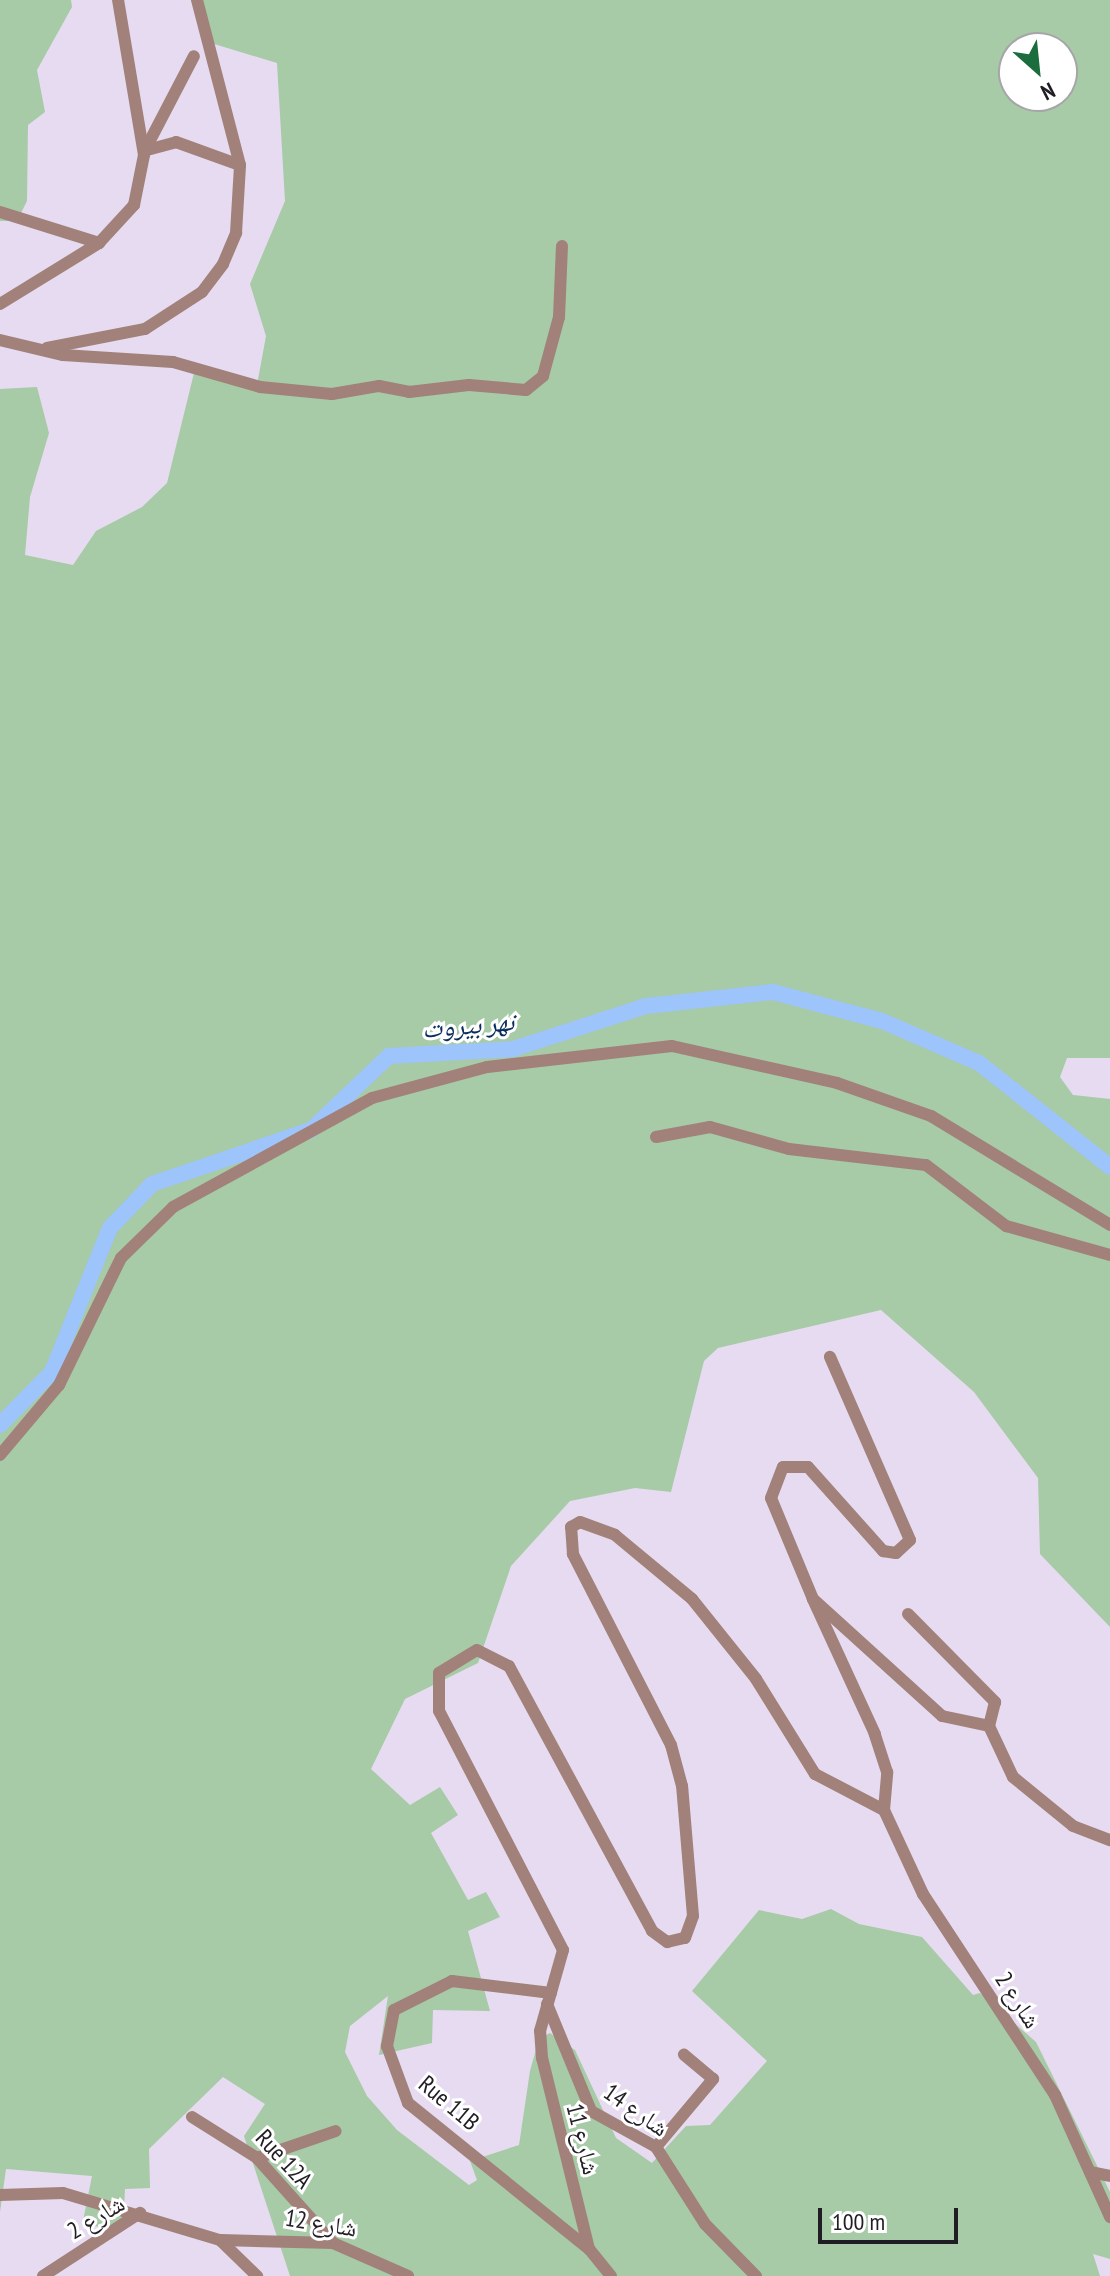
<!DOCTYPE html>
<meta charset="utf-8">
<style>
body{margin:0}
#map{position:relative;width:1110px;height:2276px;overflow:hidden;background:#e6dbf0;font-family:"PT Sans Narrow","Noto Naskh Arabic",sans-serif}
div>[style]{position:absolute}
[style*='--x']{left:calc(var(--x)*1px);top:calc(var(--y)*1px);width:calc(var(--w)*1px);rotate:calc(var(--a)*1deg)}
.green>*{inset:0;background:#a7caa7}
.river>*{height:16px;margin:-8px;padding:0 8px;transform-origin:8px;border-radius:8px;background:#9ec4fc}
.minor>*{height:12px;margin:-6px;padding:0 6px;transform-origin:6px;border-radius:6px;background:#a1817a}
span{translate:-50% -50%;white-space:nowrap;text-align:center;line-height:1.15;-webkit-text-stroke:6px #fff;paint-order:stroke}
.street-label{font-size:24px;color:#211d24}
.water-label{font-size:26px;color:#092d5e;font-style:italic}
.north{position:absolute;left:998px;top:32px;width:80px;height:80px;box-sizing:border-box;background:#fff;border:2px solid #a6a5a7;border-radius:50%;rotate:153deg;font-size:22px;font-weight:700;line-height:32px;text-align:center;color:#211d24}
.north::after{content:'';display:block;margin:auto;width:28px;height:36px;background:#1c6d3e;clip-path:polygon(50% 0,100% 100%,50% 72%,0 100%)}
.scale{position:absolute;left:818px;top:2208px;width:140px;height:36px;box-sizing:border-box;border:4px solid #211d24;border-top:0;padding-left:10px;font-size:24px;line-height:28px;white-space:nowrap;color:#211d24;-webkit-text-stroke:6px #fff;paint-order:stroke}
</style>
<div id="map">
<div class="green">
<div style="clip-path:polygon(0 0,71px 0,72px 7px,37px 70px,45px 112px,28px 125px,27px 201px,17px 221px,0 221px)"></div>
<div style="clip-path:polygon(evenodd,198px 0,1110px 0,1110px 1058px,1067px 1058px,1060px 1077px,1073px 1095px,1110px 1099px,1110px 1627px,1040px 1554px,1038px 1478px,974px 1392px,881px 1310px,718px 1348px,704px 1361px,671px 1492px,635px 1488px,570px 1501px,511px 1566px,478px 1663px,405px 1699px,371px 1769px,410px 1805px,440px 1787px,458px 1815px,431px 1833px,468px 1900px,486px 1892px,500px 1917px,468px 1931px,490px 2011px,433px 2010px,432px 2043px,379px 2055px,388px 1996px,350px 2026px,345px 2052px,367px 2096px,397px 2130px,469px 2185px,477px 2180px,470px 2161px,519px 2145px,530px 2071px,539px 2039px,550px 2033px,575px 2050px,616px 2138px,652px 2163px,686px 2126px,710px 2125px,767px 2061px,692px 1991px,759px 1910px,802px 1919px,831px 1909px,859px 1924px,922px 1937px,973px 1995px,980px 1993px,1036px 2042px,1110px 2192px,1110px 2259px,1093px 2254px,1100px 2276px,290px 2276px,244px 2136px,265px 2104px,223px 2077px,149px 2149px,150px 2188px,125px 2189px,123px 2227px,82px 2226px,92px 2176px,6px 2169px,0 2212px,0 389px,37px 387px,49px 433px,30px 497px,25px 555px,73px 565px,96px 531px,142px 507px,167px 483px,194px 373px,257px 385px,266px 336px,250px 284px,285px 201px,277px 63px,211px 43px,198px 0,1014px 48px,1062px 48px,1062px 96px,1014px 96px,1014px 48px)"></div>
</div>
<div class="river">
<div style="--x:0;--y:1425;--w:74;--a:-45.5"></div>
<div style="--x:52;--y:1372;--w:155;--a:-68.1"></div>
<div style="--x:110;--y:1228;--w:61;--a:-46.3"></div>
<div style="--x:152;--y:1184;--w:168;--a:-18.8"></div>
<div style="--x:311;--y:1130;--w:108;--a:-43.5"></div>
<div style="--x:389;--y:1056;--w:124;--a:-3.2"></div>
<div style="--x:513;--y:1049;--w:140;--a:-17.9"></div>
<div style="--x:646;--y:1006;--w:128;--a:-6.3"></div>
<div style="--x:773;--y:992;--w:113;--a:14.9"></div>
<div style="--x:882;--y:1021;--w:106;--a:23.4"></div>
<div style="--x:979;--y:1063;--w:167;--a:38.4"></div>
</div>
<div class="minor">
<div style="--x:147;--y:150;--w:30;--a:-15"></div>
<div style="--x:176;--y:142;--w:68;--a:19.8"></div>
<div style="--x:144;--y:152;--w:108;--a:-62.5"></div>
<div style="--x:0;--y:212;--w:104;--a:17.4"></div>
<div style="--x:99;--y:243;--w:52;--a:-47.4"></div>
<div style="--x:134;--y:205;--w:51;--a:-78.7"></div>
<div style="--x:144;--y:155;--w:157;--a:-99.5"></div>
<div style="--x:0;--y:304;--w:116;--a:-31.6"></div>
<div style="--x:0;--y:340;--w:65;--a:13.4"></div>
<div style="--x:63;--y:355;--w:110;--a:3.6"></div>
<div style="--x:173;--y:362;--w:91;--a:16"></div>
<div style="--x:260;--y:387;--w:72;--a:5.6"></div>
<div style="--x:332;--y:394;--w:48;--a:-9.7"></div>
<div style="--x:379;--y:386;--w:31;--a:11"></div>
<div style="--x:409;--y:392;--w:60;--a:-6.7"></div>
<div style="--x:469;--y:385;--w:57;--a:5"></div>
<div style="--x:526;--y:390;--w:22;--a:-39"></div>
<div style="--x:543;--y:376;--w:61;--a:-74.8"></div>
<div style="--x:559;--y:317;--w:71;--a:-87.6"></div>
<div style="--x:47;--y:348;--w:100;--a:-11"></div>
<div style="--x:145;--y:329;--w:68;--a:-33"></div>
<div style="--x:202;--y:292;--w:35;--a:-53"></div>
<div style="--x:223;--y:264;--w:34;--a:-67"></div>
<div style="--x:236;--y:233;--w:68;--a:-86.6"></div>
<div style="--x:240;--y:165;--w:171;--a:-104.6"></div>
<div style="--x:656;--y:1137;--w:55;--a:-10.5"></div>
<div style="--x:710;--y:1127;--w:82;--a:15.6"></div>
<div style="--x:789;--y:1149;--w:138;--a:6.7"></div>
<div style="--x:926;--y:1165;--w:101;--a:37.3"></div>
<div style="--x:1006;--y:1226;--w:108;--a:15.6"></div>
<div style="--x:0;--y:1455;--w:92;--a:-49.9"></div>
<div style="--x:59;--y:1385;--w:141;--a:-64"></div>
<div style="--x:121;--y:1258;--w:73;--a:-44.4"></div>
<div style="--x:173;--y:1207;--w:227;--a:-28.7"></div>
<div style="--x:372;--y:1098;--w:119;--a:-15.1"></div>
<div style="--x:487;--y:1067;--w:186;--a:-6.5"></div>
<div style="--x:672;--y:1046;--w:169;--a:12.6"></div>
<div style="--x:837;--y:1083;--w:100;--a:19.3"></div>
<div style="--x:931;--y:1116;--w:210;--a:31.3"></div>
<div style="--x:813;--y:1599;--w:109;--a:-112.6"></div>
<div style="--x:771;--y:1498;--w:33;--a:-69"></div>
<div style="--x:783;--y:1467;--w:25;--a:0"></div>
<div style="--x:808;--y:1467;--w:113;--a:48.2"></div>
<div style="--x:883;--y:1551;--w:13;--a:9"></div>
<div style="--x:896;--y:1553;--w:19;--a:-43"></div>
<div style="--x:910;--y:1540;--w:200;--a:-113.6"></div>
<div style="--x:908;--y:1614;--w:124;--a:45.3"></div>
<div style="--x:995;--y:1702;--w:25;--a:104"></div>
<div style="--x:989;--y:1726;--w:56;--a:64.8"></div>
<div style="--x:1013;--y:1777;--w:77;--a:39.2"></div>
<div style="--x:1073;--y:1826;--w:40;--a:21"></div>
<div style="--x:884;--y:1810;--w:93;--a:65.1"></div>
<div style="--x:923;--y:1894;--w:240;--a:56.7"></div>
<div style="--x:1055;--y:2095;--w:134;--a:65.7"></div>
<div style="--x:884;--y:1810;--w:38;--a:-85"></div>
<div style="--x:887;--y:1772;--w:40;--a:-108"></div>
<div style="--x:875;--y:1734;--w:149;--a:-114.7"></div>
<div style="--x:813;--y:1599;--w:174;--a:42.2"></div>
<div style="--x:942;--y:1716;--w:48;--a:12"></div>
<div style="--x:551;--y:1993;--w:100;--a:-173.1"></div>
<div style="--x:452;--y:1981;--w:65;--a:153.4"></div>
<div style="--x:394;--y:2010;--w:37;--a:101"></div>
<div style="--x:387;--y:2046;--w:61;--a:69.8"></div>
<div style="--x:408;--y:2103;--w:233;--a:38.9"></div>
<div style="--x:547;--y:2004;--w:116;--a:67.6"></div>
<div style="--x:591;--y:2111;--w:74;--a:29"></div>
<div style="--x:656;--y:2147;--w:91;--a:57.5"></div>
<div style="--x:705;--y:2224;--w:73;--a:45.6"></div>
<div style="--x:192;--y:2117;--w:77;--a:32.2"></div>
<div style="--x:257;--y:2158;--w:114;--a:48.2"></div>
<div style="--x:656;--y:2147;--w:89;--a:-50"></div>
<div style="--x:713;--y:2079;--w:38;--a:-140"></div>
<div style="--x:257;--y:2158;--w:83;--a:-18.9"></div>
<div style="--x:1090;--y:2172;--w:20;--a:11"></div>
<div style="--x:0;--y:2195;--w:63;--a:-1.8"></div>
<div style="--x:63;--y:2193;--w:164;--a:16.7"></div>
<div style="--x:220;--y:2240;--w:113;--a:1.5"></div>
<div style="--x:333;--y:2243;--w:82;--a:23.7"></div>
<div style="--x:220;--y:2240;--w:52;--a:44.2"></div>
<div style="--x:43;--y:2276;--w:116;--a:-33"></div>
<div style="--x:611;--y:2276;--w:35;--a:-129"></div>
<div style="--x:589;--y:2249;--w:197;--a:-103.8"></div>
<div style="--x:542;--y:2058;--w:27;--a:-94"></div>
<div style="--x:540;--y:2031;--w:84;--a:-74.1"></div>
<div style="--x:563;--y:1950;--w:269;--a:-117.4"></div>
<div style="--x:439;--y:1711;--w:38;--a:-90"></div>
<div style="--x:439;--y:1673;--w:44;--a:-31.2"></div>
<div style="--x:477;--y:1650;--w:36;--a:27"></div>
<div style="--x:509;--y:1666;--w:301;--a:61.6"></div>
<div style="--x:652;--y:1931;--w:19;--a:36"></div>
<div style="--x:667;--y:1942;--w:18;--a:-13"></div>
<div style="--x:685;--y:1938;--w:23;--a:-70"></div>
<div style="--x:693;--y:1916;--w:130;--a:-94.8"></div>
<div style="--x:682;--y:1786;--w:42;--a:-105"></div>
<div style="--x:671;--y:1745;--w:215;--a:-117.2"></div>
<div style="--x:573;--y:1554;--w:27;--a:-94"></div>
<div style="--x:571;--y:1527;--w:10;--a:-29"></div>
<div style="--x:580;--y:1522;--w:37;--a:20"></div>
<div style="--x:615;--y:1535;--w:100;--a:39.7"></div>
<div style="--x:692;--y:1599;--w:102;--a:51.3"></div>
<div style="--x:756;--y:1679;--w:112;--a:58.2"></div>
<div style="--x:815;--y:1774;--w:78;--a:27.6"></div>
</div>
<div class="street-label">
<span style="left:1018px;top:2000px;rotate:57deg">شارع 2</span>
<span style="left:449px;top:2103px;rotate:40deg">Rue 11B</span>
<span style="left:636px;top:2110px;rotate:35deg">شارع 14</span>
<span style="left:583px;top:2139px;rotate:76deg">شارع 11</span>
<span style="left:284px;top:2159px;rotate:47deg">Rue 12A</span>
<span style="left:96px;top:2217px;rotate:-31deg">شارع 2</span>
<span style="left:321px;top:2223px;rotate:9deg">شارع 12</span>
</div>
<div class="water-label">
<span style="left:468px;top:1025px;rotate:-5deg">نهر بيروت</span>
</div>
<div class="north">N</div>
<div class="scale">100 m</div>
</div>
